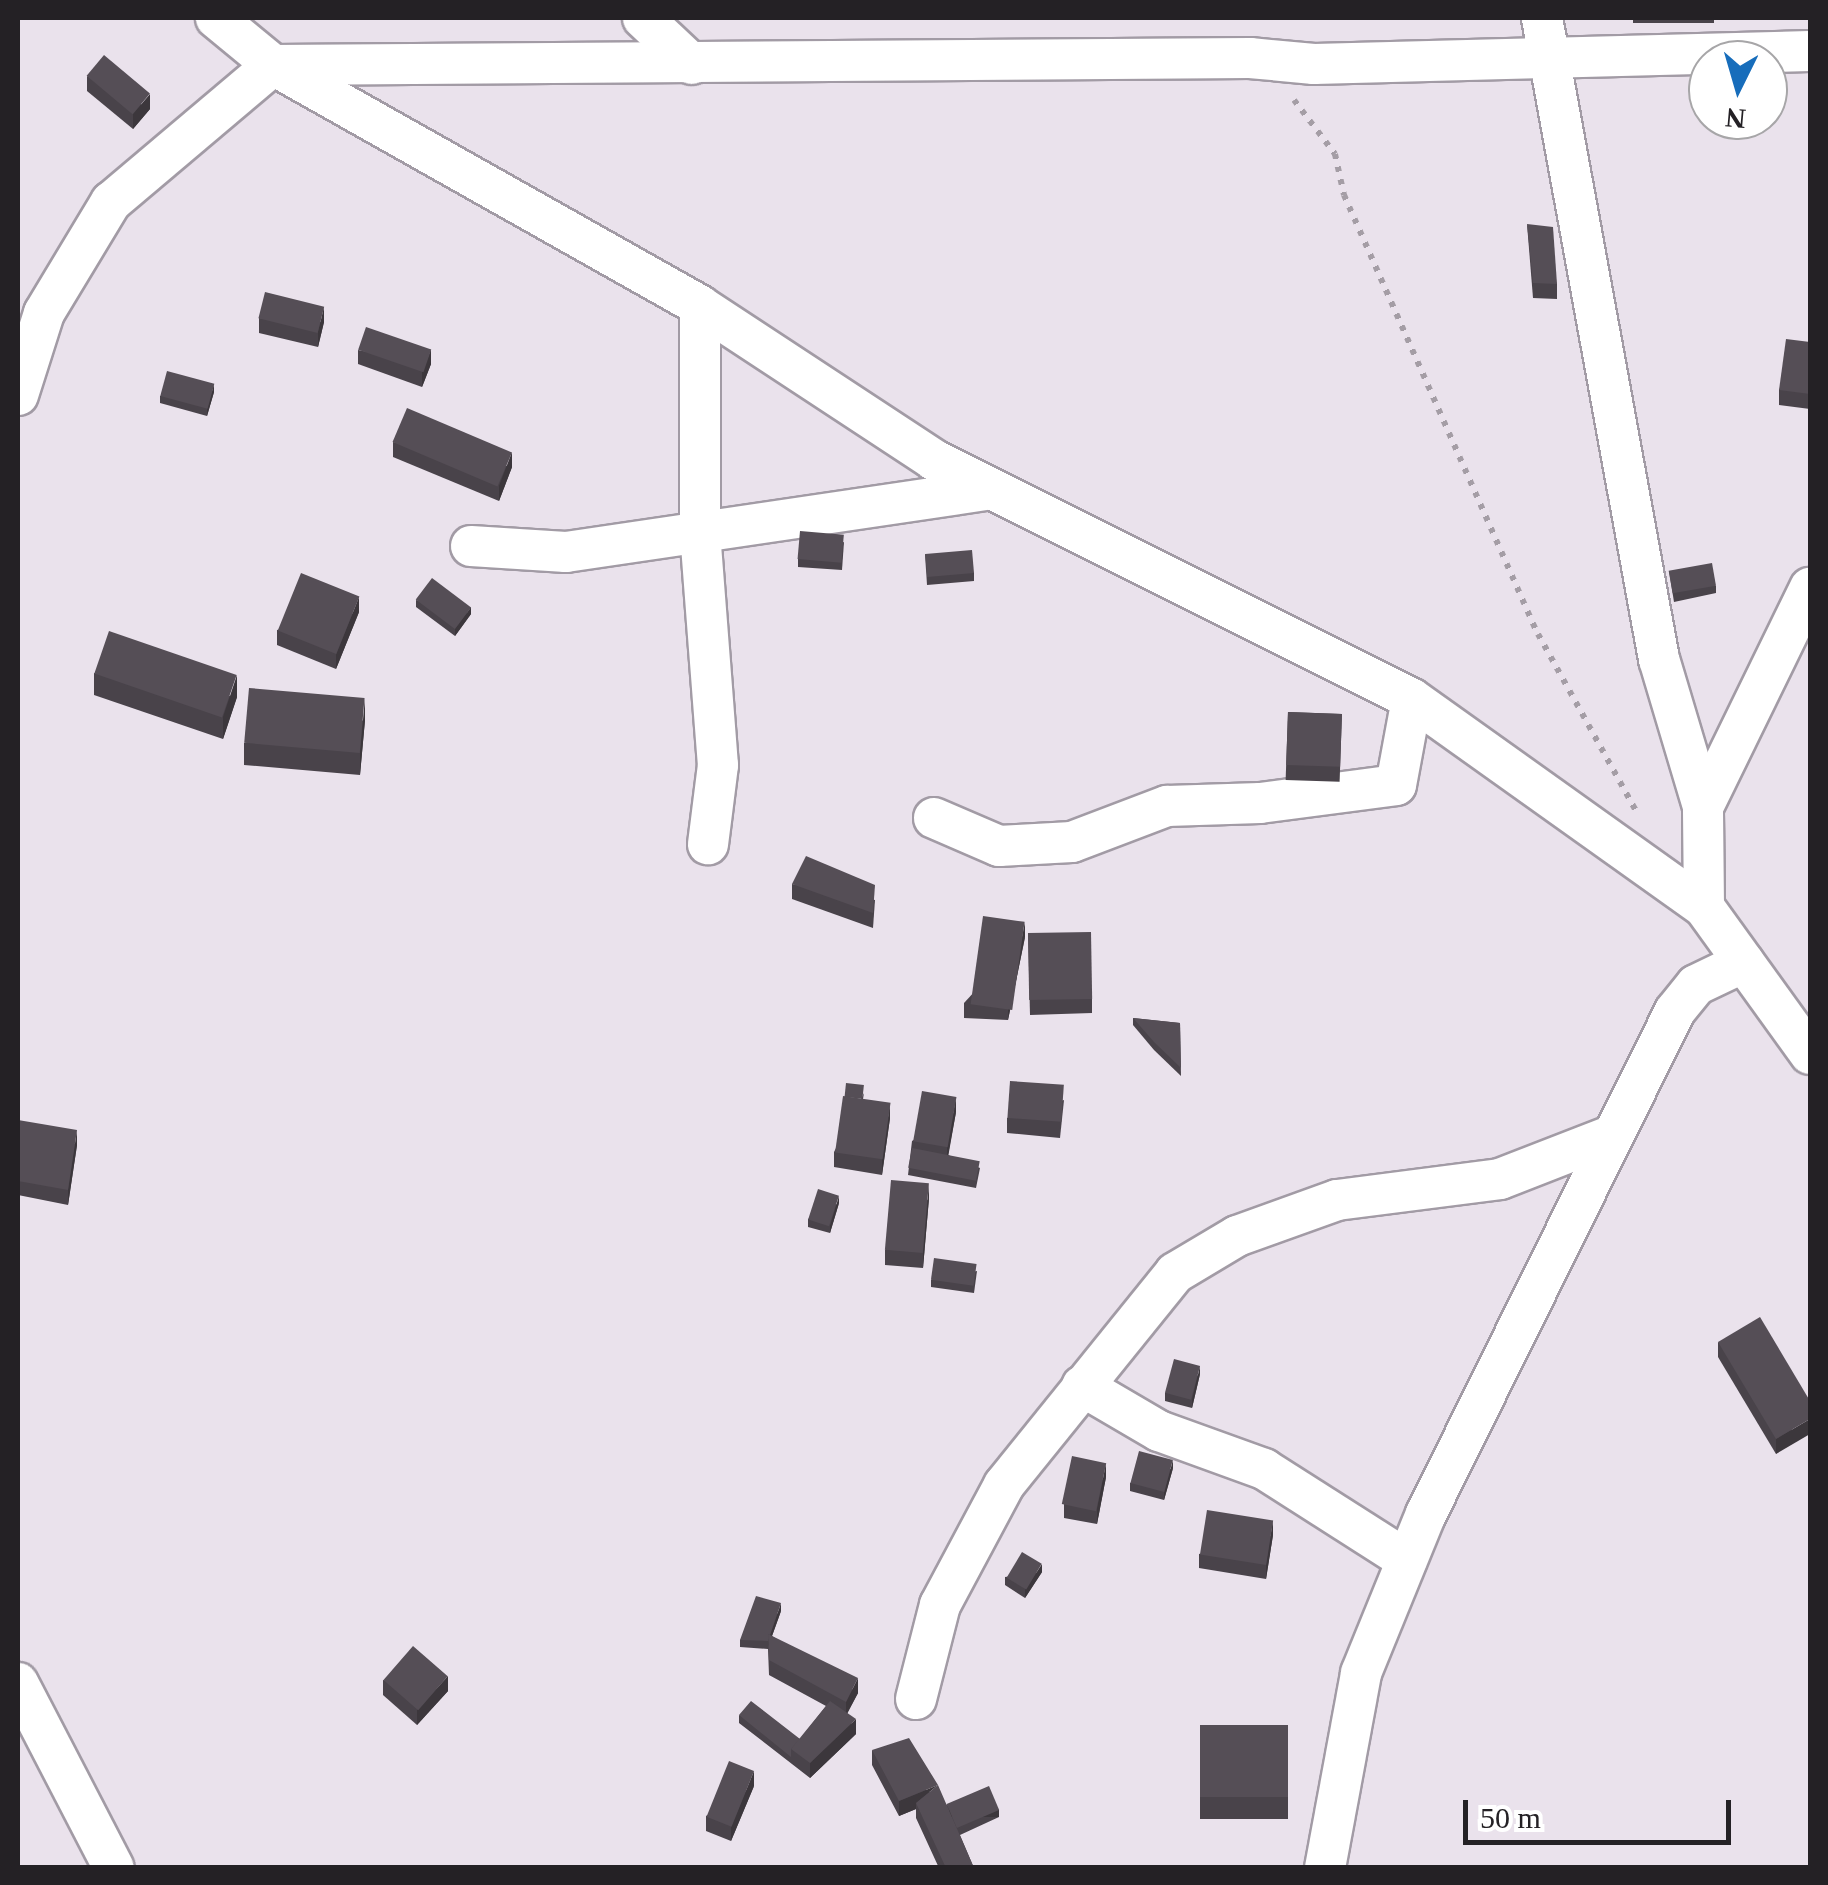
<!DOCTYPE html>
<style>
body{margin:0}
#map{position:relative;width:1828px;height:1885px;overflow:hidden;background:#eae2ec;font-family:"Times New Roman",serif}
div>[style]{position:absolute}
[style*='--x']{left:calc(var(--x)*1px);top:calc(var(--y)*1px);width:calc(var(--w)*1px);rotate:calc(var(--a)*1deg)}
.path>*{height:6px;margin-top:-3px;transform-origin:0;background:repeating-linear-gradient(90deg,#a49da5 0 5px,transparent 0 13px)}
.roads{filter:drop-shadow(2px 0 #a29ba5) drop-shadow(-2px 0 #a29ba5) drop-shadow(0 2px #a29ba5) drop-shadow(0 -2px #a29ba5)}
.minor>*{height:40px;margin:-20px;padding:0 20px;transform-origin:20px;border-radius:20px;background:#fff}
.wall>*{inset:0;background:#49434a;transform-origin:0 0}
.shaded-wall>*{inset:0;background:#3c373c;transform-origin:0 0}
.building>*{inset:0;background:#554e56;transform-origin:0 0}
span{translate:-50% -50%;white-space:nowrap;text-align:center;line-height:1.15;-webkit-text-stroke:10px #fff;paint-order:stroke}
.frame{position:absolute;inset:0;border:20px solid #242125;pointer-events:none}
.north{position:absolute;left:1688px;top:40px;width:100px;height:100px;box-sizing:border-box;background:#fff;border:2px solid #a7a6a8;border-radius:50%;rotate:185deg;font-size:28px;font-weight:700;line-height:40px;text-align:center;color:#242125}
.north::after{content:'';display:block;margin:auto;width:35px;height:45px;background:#176dbb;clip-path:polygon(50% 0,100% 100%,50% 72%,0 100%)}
.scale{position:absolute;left:1463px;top:1800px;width:268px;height:45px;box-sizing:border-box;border:5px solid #242125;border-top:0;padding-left:12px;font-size:30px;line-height:35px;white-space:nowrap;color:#242125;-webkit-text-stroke:8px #fff;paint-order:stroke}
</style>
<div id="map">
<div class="path">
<div style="--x:1294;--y:100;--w:68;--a:52.8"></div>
<div style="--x:1335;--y:154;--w:42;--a:77.6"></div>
<div style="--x:1344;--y:195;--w:480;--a:66.2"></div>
<div style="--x:1538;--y:634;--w:202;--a:61"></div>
</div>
<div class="roads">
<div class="minor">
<div style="--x:216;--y:18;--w:74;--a:39.5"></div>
<div style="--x:273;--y:65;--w:490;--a:29.4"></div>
<div style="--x:700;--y:306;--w:280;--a:33.3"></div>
<div style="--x:934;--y:460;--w:534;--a:26.57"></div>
<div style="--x:1412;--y:699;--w:359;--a:35.5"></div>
<div style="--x:1704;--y:907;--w:181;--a:54.2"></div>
<div style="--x:643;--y:18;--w:67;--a:43.2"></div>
<div style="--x:1542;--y:18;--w:652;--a:79.66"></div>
<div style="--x:1659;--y:659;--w:154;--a:73.4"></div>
<div style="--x:700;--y:306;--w:226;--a:90"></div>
<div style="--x:700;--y:532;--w:234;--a:85.6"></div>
<div style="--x:718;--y:765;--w:80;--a:97.2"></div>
<div style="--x:18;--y:395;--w:86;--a:-72.4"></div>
<div style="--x:44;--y:313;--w:130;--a:-58.9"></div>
<div style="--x:111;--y:202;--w:212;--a:-40.2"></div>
<div style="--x:273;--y:65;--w:977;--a:-0.41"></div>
<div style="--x:1250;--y:58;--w:64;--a:5.4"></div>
<div style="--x:1314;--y:64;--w:496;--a:-1.5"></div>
<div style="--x:471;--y:546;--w:95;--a:3.6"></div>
<div style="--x:566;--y:552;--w:426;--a:-8.4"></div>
<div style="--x:934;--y:818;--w:71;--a:23.3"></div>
<div style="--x:999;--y:846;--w:73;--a:-3.1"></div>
<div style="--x:1072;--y:842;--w:102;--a:-20.8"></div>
<div style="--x:1167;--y:806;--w:93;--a:-1.8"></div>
<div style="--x:1260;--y:803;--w:137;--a:-7.5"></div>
<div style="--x:1396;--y:785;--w:87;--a:-79.5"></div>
<div style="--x:1704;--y:907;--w:100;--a:-90.6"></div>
<div style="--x:1703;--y:807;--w:244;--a:-64"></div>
<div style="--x:1082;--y:1386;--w:89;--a:30.3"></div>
<div style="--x:1159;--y:1431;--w:112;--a:19.9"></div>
<div style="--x:1264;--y:1469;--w:169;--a:32.5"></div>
<div style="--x:18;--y:1683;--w:208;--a:62.6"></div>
<div style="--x:916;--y:1699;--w:97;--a:-75.7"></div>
<div style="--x:940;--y:1605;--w:136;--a:-61.9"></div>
<div style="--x:1004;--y:1485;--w:272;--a:-51.1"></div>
<div style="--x:1175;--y:1273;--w:72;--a:-30.8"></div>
<div style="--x:1237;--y:1236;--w:106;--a:-19.8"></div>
<div style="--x:1337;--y:1200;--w:164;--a:-7.3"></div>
<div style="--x:1500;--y:1179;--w:121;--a:-21.3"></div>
<div style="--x:1325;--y:1868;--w:198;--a:-79.5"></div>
<div style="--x:1361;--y:1673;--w:172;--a:-67.8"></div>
<div style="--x:1426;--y:1514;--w:561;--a:-63.66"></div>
<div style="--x:1675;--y:1011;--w:33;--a:-51"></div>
<div style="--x:1696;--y:985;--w:53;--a:-25.6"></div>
</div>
</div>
<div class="wall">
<div style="left:1633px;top:18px;width:81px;height:5px"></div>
<div style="clip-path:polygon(87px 76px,150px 109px,133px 129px,87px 91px)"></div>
<div style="clip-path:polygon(1527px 224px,1557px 284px,1557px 299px,1533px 298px)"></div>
<div style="clip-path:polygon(259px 318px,324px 322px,318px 347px,259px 333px)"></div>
<div style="clip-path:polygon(1810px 342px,1810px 409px,1779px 405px,1779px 390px)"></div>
<div style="clip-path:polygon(358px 350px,431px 364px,422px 387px,358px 364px)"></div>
<div style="clip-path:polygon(214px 392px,207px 416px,160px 403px,160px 396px)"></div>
<div style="clip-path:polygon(393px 442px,512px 467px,499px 501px,393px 457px)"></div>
<div style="clip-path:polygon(844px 542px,842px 570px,798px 567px,798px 559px)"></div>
<div style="clip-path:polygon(925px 554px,974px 573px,974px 581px,927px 585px)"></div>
<div style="clip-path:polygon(1669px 571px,1716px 586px,1716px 593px,1674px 602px)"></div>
<div style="clip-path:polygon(416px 600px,471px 614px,455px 636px,416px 607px)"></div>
<div style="clip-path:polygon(359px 612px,336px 669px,277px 645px,277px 630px)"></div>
<div style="clip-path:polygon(94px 673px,237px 697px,223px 739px,94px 695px)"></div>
<div style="left:1288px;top:712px;width:54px;height:68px;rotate:2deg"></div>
<div style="clip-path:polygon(365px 720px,360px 775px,244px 765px,244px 743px)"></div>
<div style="clip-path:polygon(792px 884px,875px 900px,873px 928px,792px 899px)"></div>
<div style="clip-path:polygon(1028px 933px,1092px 999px,1092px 1013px,1030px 1015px)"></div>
<div style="clip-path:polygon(1025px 937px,1008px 1020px,964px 1018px,964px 1003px)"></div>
<div style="clip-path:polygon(1133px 1018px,1180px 1023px,1181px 1076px,1154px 1050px,1133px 1025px)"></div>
<div style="clip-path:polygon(864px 1093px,863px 1099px,890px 1118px,882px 1175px,834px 1167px,834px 1152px)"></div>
<div style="clip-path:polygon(1064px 1100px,1060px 1138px,1007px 1133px,1007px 1118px)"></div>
<div style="clip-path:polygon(956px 1112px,948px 1155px,980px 1168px,976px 1188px,908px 1175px,912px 1141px)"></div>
<div style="clip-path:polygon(18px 1120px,77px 1145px,68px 1205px,18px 1195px)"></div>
<div style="clip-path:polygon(929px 1198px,923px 1268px,885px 1265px,885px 1250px)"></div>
<div style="clip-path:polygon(839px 1203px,830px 1233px,808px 1227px,808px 1219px)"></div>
<div style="clip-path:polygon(977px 1271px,974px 1293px,931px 1287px,931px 1280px)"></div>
<div style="clip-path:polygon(1718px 1342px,1810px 1401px,1776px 1454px,1718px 1357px)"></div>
<div style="clip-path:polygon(1200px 1374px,1192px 1408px,1165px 1401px,1165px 1393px)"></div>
<div style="clip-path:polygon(1173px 1468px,1164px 1500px,1130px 1491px,1130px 1483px)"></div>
<div style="clip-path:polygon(1106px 1477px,1097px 1524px,1064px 1518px,1064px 1504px)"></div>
<div style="clip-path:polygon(1273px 1535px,1266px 1579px,1199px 1568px,1199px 1554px)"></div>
<div style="clip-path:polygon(1042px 1572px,1025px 1598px,1005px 1585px,1005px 1577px)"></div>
<div style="clip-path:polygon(781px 1611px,772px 1636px,858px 1693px,847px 1713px,856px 1734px,810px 1778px,739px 1723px,739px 1715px,800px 1739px,826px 1706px,769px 1675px,768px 1649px,740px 1647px,740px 1640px)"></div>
<div style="clip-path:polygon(383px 1680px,448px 1691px,417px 1725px,383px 1695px)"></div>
<div style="left:1200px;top:1725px;width:88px;height:94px"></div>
<div style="clip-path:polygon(872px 1750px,947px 1805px,999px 1817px,960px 1835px,974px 1868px,939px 1868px,916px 1818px,916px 1809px,899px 1816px,872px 1765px)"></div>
<div style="clip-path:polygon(754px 1786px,731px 1841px,706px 1831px,706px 1816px)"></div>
</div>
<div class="shaded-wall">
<div style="clip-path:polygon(150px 94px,150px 109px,133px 129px,133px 114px)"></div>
<div style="clip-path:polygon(324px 307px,324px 322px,318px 347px,318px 332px)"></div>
<div style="clip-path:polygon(431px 349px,431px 364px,422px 387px,422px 372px)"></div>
<div style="clip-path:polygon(214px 384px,214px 392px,207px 416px,207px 409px)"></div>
<div style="clip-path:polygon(512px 452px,512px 467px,499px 501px,499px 486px)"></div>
<div style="clip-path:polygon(359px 597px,359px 612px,336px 669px,336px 655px)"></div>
<div style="clip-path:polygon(471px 607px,471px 614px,455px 636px,455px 629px)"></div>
<div style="clip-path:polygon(237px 675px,237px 697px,223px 739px,223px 717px)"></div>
<div style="clip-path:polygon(365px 698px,365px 720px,360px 775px,360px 753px)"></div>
<div style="clip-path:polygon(1025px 922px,1025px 937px,1008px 1020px,1008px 1006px)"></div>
<div style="clip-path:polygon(956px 1097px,956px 1112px,947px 1163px,947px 1148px)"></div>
<div style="clip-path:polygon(890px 1103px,890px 1118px,882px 1175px,882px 1160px)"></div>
<div style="clip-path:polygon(77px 1130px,77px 1145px,68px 1205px,68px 1190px)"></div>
<div style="clip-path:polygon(929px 1183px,929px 1198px,923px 1268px,923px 1253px)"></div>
<div style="clip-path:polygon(839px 1196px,839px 1203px,830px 1233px,830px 1226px)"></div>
<div style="clip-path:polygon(1200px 1366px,1200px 1374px,1192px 1408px,1192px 1400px)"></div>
<div style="clip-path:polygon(1810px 1419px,1810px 1434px,1776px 1454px,1776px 1439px)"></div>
<div style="clip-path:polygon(1173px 1460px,1173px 1468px,1164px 1500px,1164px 1493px)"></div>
<div style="clip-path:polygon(1106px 1463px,1106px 1477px,1097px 1524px,1097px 1509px)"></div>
<div style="clip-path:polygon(1273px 1520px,1273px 1535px,1266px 1579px,1266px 1564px)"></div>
<div style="clip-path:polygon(1042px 1564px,1042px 1572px,1025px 1598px,1025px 1590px)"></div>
<div style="clip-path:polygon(781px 1603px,781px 1611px,768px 1647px,768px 1641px)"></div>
<div style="clip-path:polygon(448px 1676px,448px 1691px,417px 1725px,417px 1710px)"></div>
<div style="clip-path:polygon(858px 1678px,858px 1693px,846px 1716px,846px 1702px)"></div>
<div style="clip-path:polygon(856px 1719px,856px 1734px,810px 1778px,810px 1763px)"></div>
<div style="clip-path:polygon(754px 1771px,754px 1786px,731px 1841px,731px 1827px)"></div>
<div style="clip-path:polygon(938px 1785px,916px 1803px,916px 1809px,899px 1816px,899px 1801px)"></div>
<div style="left:999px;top:1810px;width:7px;height:51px;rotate:90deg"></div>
</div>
<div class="building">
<div style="left:104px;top:55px;width:60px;height:27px;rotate:40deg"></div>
<div style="clip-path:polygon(1527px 224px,1553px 227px,1557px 284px,1533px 283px)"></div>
<div style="left:265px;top:292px;width:61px;height:27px;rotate:14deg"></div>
<div style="left:366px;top:327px;width:69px;height:24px;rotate:19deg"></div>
<div style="clip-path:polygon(1786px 339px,1810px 342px,1810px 394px,1779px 390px)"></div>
<div style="left:167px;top:371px;width:49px;height:26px;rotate:15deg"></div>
<div style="left:407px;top:408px;width:114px;height:37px;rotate:23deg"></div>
<div style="left:800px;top:531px;width:44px;height:28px;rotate:5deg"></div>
<div style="left:972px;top:550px;width:23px;height:47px;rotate:85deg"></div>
<div style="left:1712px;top:563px;width:23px;height:44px;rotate:80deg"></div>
<div style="left:301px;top:573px;width:63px;height:62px;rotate:22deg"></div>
<div style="left:432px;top:578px;width:49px;height:27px;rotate:37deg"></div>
<div style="left:109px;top:631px;width:135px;height:45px;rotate:19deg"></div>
<div style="left:249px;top:688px;width:116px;height:55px;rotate:5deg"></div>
<div style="left:1288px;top:712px;width:54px;height:53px;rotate:2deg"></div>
<div style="clip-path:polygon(806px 856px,875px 885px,873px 913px,792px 884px)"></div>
<div style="left:983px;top:916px;width:42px;height:89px;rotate:8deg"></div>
<div style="left:1091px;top:932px;width:67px;height:63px;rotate:89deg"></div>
<div style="clip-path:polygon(1133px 1018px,1180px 1023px,1181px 1068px,1154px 1042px)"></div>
<div style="left:1010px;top:1081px;width:54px;height:37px;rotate:4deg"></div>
<div style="left:846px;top:1083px;width:18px;height:14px;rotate:6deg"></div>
<div style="left:922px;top:1091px;width:35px;height:51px;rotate:10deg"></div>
<div style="left:843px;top:1096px;width:48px;height:57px;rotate:8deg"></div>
<div style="clip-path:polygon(18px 1120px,77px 1130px,68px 1190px,18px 1181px)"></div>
<div style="left:912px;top:1148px;width:69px;height:20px;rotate:11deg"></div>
<div style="left:891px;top:1180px;width:38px;height:70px;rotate:5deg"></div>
<div style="left:818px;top:1189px;width:22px;height:32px;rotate:18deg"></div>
<div style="left:934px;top:1258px;width:43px;height:22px;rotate:8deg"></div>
<div style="clip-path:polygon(1760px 1317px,1810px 1401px,1810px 1419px,1776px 1439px,1718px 1342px)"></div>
<div style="left:1174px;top:1359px;width:27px;height:35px;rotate:15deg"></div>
<div style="left:1139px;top:1451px;width:35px;height:33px;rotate:15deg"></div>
<div style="left:1072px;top:1456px;width:35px;height:49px;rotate:12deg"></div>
<div style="left:1207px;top:1510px;width:67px;height:45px;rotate:9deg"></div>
<div style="left:1022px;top:1552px;width:23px;height:30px;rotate:31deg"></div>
<div style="clip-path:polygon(756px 1596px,781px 1603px,770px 1635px,768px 1634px,768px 1641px,740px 1640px)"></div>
<div style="clip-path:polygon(768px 1634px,858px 1678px,846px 1702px,769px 1660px)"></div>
<div style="left:413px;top:1646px;width:46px;height:45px;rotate:41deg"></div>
<div style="clip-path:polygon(751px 1701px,800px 1739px,791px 1749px,791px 1757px,739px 1715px)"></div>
<div style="clip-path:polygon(830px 1701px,856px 1719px,810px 1763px,791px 1749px)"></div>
<div style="left:1200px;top:1725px;width:88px;height:72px"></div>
<div style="clip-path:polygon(909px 1738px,938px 1785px,974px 1868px,946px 1868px,916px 1803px,938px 1785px,899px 1801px,872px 1750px)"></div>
<div style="left:729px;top:1761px;width:27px;height:60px;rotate:22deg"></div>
<div style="left:989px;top:1786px;width:26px;height:46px;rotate:67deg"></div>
</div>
<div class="frame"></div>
<div class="north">N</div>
<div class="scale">50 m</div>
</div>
